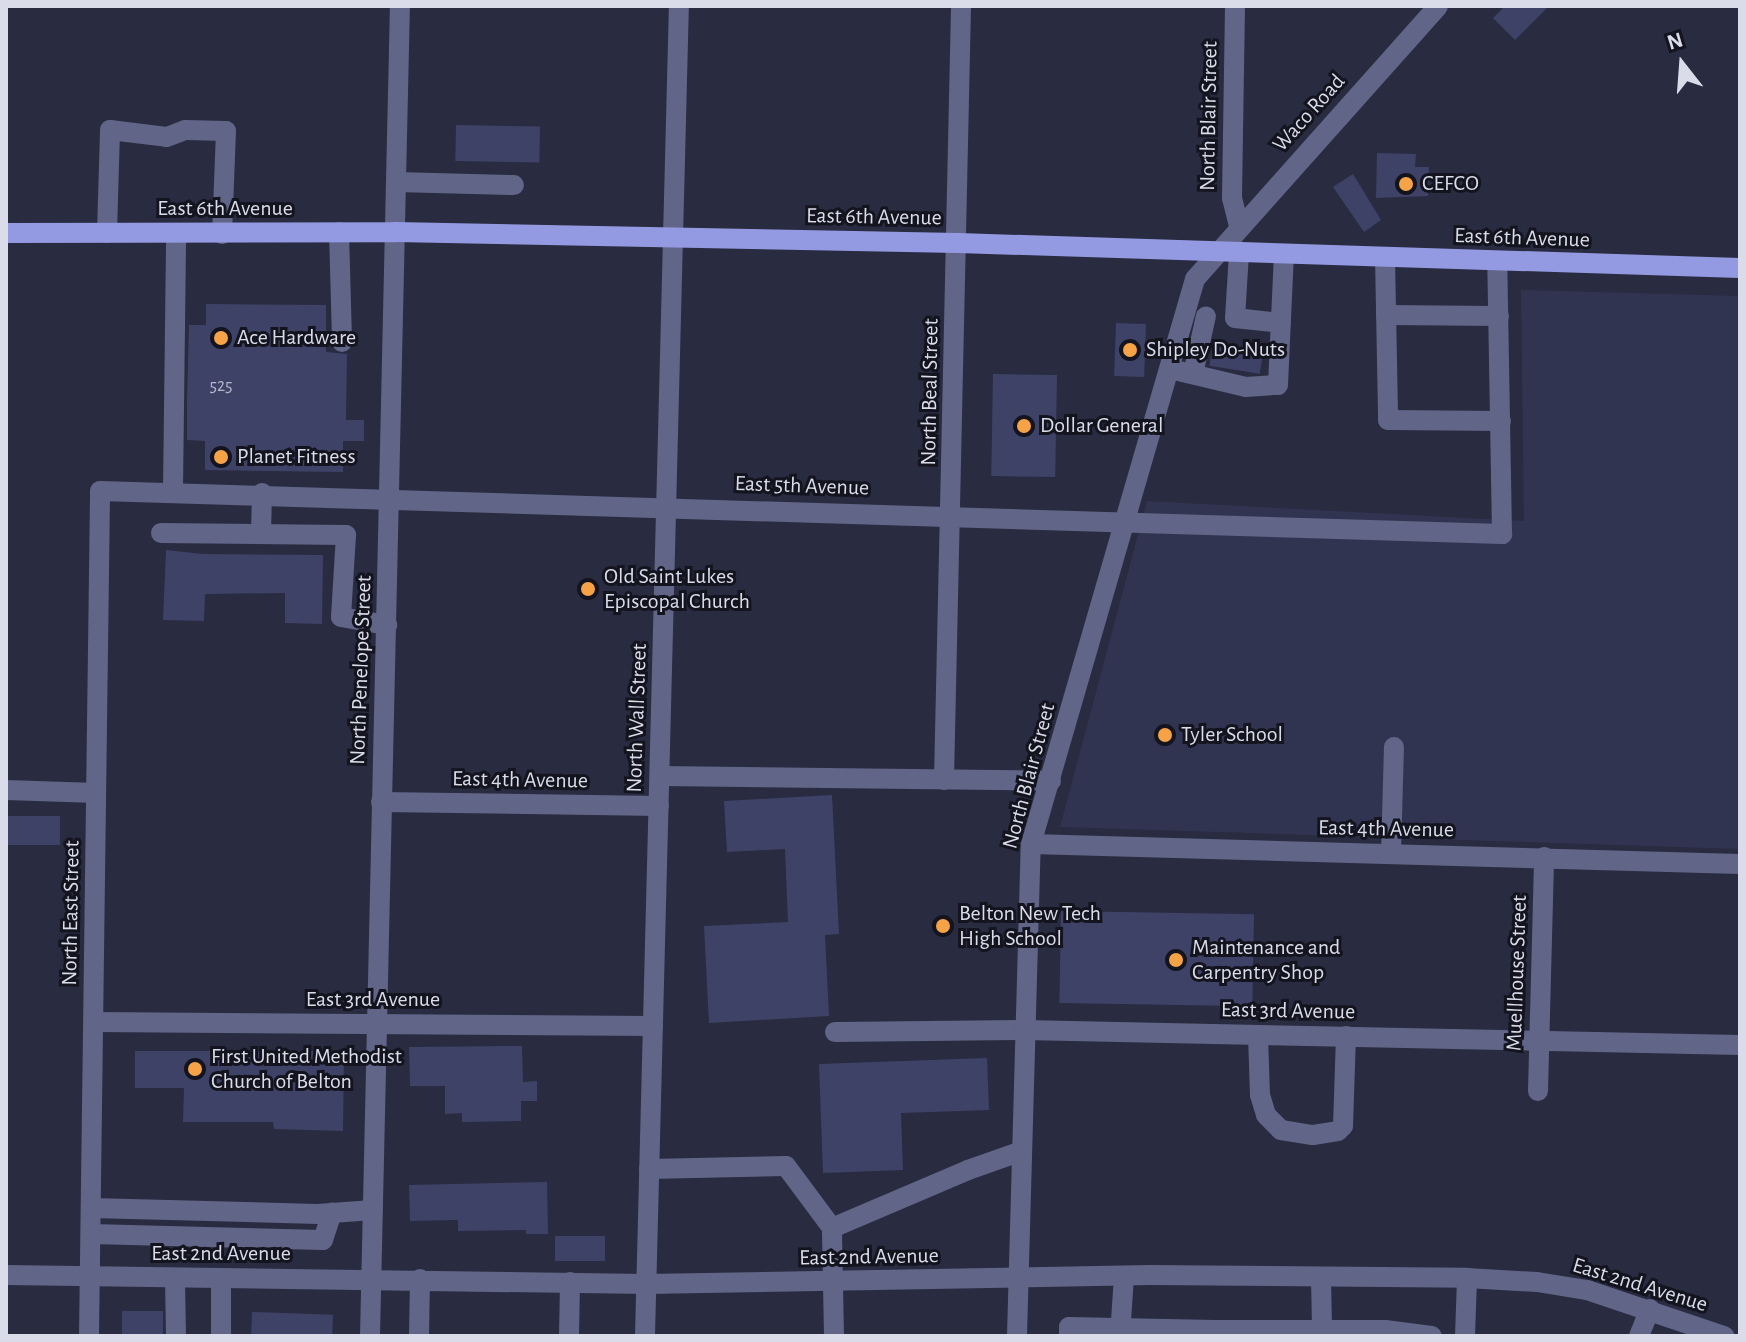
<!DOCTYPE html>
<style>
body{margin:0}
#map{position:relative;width:1746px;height:1342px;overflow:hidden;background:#292b40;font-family:"Alegreya Sans",sans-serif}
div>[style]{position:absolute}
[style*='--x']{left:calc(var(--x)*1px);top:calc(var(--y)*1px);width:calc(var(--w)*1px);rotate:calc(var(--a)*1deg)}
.built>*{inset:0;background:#313450}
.building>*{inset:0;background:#3f4267;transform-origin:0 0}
.minor>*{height:20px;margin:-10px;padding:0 10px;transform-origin:10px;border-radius:10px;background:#616587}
.major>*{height:20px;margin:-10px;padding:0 10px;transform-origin:10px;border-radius:10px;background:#949ae1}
.dots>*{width:22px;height:22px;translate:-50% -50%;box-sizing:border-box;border:4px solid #13141e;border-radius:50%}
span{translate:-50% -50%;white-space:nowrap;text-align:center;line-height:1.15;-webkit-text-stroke:6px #13141e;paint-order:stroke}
.number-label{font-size:18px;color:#b3b6c9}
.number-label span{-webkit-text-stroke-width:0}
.street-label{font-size:22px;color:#dadcea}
.poi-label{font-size:22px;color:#dadcea}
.left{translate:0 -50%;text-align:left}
.frame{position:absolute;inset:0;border:8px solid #dadcea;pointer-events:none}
.north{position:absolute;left:1642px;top:24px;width:80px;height:80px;-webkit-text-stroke:6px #13141e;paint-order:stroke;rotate:343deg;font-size:22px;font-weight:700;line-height:32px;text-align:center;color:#dadcea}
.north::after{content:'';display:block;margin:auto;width:28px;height:36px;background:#dadcea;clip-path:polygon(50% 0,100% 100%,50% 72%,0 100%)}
</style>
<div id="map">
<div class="built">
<div style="clip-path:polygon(1521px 290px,1740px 296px,1740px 849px,1060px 827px,1147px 501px,1524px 521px)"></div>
</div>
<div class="building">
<div style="clip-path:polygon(1505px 6px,1549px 6px,1515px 40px,1493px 18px)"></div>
<div style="left:456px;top:125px;width:84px;height:36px;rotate:1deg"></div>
<div style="clip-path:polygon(1377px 153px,1416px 154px,1415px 167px,1429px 167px,1428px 196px,1376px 198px)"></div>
<div style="clip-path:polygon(1353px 174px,1381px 220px,1364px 232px,1333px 187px)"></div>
<div style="clip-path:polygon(206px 304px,326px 305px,326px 352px,347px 354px,346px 420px,364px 420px,364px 441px,343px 441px,343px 472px,205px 470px,205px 441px,187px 440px,187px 400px,189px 325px,206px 325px)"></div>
<div style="left:1116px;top:323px;width:30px;height:53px;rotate:2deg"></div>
<div style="left:1213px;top:343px;width:51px;height:23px;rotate:9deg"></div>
<div style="left:993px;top:374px;width:64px;height:102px;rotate:1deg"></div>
<div style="clip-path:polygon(166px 550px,202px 554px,323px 555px,322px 624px,285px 623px,285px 593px,205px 594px,204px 621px,163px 620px)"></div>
<div style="clip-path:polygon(832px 795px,839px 934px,825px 935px,829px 1016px,709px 1023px,704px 926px,788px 922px,785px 849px,727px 852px,724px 801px)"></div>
<div style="left:60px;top:816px;width:29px;height:54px;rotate:90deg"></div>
<div style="left:1061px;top:911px;width:193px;height:92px;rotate:1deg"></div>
<div style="clip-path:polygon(522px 1046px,523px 1082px,537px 1081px,537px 1101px,521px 1101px,521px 1121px,462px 1122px,462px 1113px,445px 1114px,445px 1086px,410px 1086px,409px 1047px)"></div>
<div style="clip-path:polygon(135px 1051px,344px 1051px,343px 1131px,274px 1129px,273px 1122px,183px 1122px,184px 1088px,135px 1088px)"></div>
<div style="clip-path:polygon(987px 1058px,989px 1110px,901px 1113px,903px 1170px,823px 1173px,819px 1064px)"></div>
<div style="clip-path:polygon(547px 1182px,548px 1234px,526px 1234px,526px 1230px,458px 1231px,458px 1220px,410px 1221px,409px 1185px)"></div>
<div style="left:555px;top:1236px;width:50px;height:25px"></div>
<div style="left:122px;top:1311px;width:41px;height:25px"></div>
<div style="left:252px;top:1312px;width:81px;height:24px;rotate:2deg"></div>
</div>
<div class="minor">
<div style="--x:1235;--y:6;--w:192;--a:90.9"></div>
<div style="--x:1232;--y:198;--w:29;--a:76"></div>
<div style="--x:396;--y:182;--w:118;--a:1.5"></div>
<div style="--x:339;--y:232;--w:110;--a:88.4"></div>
<div style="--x:107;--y:233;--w:103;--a:-88.3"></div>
<div style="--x:110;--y:130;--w:57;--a:7"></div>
<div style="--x:167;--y:137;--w:19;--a:-21"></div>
<div style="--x:185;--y:130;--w:41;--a:1.4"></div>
<div style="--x:226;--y:131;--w:103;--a:92.2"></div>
<div style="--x:1239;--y:253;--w:65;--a:93.5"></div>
<div style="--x:1235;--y:318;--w:46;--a:6.2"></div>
<div style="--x:1385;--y:257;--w:163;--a:88.9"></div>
<div style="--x:1388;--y:420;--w:113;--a:0.5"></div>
<div style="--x:1386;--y:315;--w:113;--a:0.5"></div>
<div style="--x:1170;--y:369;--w:78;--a:13.3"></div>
<div style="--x:1246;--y:387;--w:32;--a:-4"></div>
<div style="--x:1278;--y:385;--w:131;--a:-87.4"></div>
<div style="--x:1193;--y:374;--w:59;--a:-77.4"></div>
<div style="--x:173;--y:490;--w:256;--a:-89.3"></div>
<div style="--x:161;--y:533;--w:185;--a:0.6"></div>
<div style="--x:346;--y:535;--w:82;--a:93.5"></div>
<div style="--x:341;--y:617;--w:47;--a:9.9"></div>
<div style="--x:261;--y:534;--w:41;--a:-88.6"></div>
<div style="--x:660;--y:776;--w:391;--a:0.7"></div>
<div style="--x:944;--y:780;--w:774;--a:-88.74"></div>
<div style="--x:6;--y:790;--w:90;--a:1.9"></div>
<div style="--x:381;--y:802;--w:278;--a:0.8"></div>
<div style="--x:1031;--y:844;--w:709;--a:1.62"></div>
<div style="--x:1391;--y:853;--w:106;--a:-88.4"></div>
<div style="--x:94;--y:1022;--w:559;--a:0.41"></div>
<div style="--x:835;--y:1032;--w:189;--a:-0.6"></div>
<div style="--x:1024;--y:1030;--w:716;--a:1.2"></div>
<div style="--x:1258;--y:1035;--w:60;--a:88.1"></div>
<div style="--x:1260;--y:1095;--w:21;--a:73"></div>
<div style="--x:1266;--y:1115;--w:21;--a:45"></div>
<div style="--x:1281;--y:1130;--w:32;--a:9"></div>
<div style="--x:1313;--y:1135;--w:25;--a:-9"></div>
<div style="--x:1338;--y:1131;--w:7;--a:-45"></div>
<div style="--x:1343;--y:1126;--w:90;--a:-88.1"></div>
<div style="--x:1538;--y:1091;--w:234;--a:-88.5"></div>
<div style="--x:649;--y:1169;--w:137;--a:-1.3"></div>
<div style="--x:786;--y:1166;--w:77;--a:53.4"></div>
<div style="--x:91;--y:1208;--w:227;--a:1.5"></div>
<div style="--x:318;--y:1214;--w:55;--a:-4.2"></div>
<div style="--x:91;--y:1234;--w:232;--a:1.5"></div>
<div style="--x:323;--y:1240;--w:29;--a:-72"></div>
<div style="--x:6;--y:1275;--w:640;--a:0.81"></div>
<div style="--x:646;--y:1284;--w:504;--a:-1.02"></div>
<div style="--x:1150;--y:1275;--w:317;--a:0.5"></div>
<div style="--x:1467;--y:1278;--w:70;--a:3.3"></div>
<div style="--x:1537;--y:1282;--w:51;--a:9.1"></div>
<div style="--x:1587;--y:1290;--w:145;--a:18.6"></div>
<div style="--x:1321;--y:1277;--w:53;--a:88.9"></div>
<div style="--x:175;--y:1279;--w:57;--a:89"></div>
<div style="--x:1215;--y:1330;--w:86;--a:0"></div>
<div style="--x:89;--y:1336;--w:845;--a:-89.25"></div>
<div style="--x:100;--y:491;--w:1403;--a:1.76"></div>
<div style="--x:1502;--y:534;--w:273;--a:-91"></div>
<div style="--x:221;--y:1336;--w:57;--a:-90"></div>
<div style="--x:370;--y:1336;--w:1330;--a:-88.71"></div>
<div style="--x:419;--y:1336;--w:57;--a:-89"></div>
<div style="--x:569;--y:1336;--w:54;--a:-88.9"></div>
<div style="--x:645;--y:1336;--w:1330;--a:-88.54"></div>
<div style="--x:834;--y:1336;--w:108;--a:-91.1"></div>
<div style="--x:832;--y:1228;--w:148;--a:-23.1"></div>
<div style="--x:968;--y:1170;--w:57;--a:-19.4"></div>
<div style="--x:1017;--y:1336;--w:492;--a:-88.4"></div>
<div style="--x:1031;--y:844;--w:588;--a:-73.81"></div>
<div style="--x:1195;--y:279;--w:365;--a:-48.3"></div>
<div style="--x:1069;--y:1336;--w:9;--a:-90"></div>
<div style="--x:1069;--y:1327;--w:146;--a:1.2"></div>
<div style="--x:1215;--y:1330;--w:6;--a:90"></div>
<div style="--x:1120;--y:1336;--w:60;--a:-86.2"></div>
<div style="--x:1301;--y:1336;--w:6;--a:-90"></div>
<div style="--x:1301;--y:1330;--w:84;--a:0"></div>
<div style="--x:1385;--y:1330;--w:47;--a:7.3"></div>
<div style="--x:1465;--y:1336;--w:58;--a:-88"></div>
<div style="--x:1639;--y:1336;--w:29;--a:-68"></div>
</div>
<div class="major">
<div style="--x:6;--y:233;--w:389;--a:-0.1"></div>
<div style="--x:395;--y:232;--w:563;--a:1.12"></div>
<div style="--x:958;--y:243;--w:782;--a:1.83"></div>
</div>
<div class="dots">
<div style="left:1406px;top:184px;background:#f6a247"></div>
<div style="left:221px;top:338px;background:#f6a247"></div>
<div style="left:1130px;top:350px;background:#f6a247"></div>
<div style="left:1024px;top:426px;background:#f6a247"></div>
<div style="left:221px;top:457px;background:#f6a247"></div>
<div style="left:588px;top:589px;background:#f6a247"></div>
<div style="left:1165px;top:735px;background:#f6a247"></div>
<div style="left:943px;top:926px;background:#f6a247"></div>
<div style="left:1176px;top:960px;background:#f6a247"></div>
<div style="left:195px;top:1069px;background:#f6a247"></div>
</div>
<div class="number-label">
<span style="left:221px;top:386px">525</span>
</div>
<div class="street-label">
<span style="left:1309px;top:113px;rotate:-48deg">Waco Road</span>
<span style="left:1209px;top:116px;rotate:-89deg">North Blair Street</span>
<span style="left:225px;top:209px">East 6th Avenue</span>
<span style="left:874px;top:217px;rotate:1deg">East 6th Avenue</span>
<span style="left:1522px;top:238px;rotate:2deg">East 6th Avenue</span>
<span style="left:930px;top:392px;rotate:-89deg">North Beal Street</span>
<span style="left:802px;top:486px;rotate:2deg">East 5th Avenue</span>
<span style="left:361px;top:670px;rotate:-88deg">North Penelope Street</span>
<span style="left:637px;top:718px;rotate:-88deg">North Wall Street</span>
<span style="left:1029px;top:776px;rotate:-75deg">North Blair Street</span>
<span style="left:520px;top:780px;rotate:1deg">East 4th Avenue</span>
<span style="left:1386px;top:829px;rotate:1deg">East 4th Avenue</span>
<span style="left:71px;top:913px;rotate:-89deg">North East Street</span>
<span style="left:1517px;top:973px;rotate:-88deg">Muellhouse Street</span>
<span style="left:373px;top:1000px">East 3rd Avenue</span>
<span style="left:1288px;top:1011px;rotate:1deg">East 3rd Avenue</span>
<span style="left:221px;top:1254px">East 2nd Avenue</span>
<span style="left:869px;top:1257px;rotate:-1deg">East 2nd Avenue</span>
<span style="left:1640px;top:1285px;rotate:17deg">East 2nd Avenue</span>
</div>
<div class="poi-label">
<span class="left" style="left:1422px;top:184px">CEFCO</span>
<span class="left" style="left:237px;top:338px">Ace Hardware</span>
<span class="left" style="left:1146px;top:350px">Shipley Do-Nuts</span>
<span class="left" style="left:1040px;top:426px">Dollar General</span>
<span class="left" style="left:237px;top:457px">Planet Fitness</span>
<span class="left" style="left:604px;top:589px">Old Saint Lukes<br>Episcopal Church</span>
<span class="left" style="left:1181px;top:735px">Tyler School</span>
<span class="left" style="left:959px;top:926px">Belton New Tech<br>High School</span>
<span class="left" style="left:1192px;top:960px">Maintenance and<br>Carpentry Shop</span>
<span class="left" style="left:211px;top:1069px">First United Methodist<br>Church of Belton</span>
</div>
<div class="frame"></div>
<div class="north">N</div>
</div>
